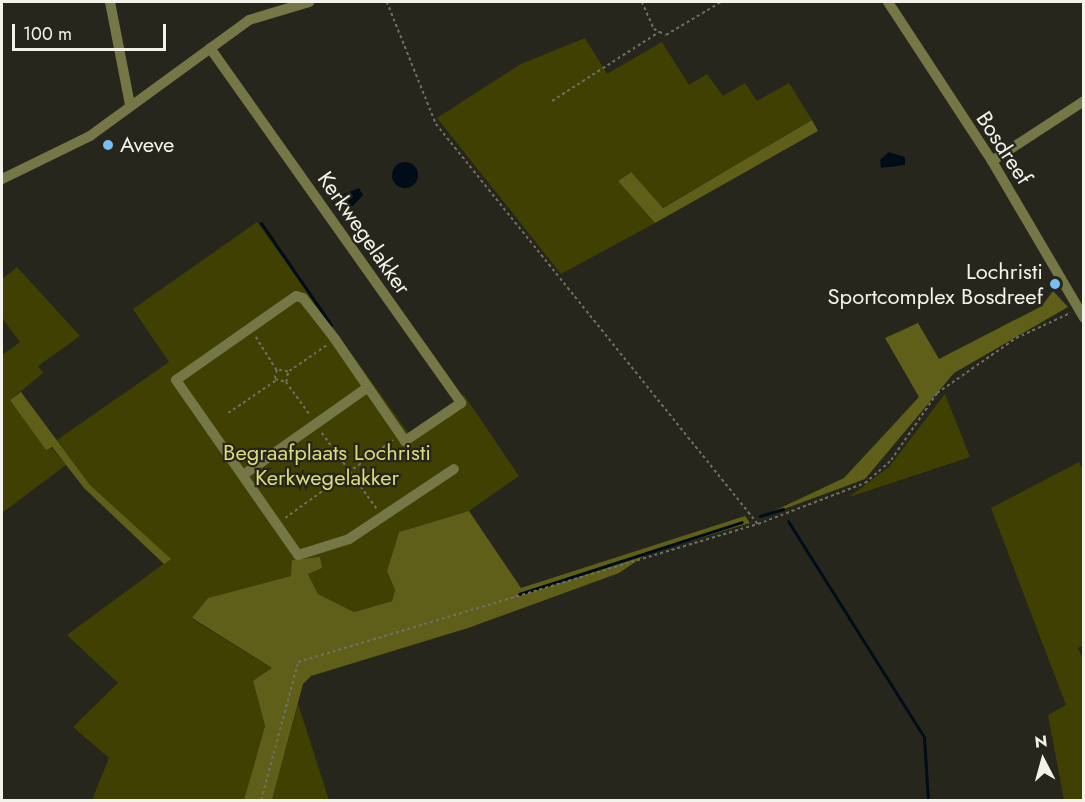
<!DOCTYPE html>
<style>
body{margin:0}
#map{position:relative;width:1085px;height:802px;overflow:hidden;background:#26261c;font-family:Jost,sans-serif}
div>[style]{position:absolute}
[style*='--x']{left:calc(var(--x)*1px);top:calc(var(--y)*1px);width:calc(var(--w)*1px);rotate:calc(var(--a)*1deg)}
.green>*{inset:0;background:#404002}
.forest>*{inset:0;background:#5f5f1a}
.water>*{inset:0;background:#000d19}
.round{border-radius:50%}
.stream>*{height:3px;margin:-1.5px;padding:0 1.5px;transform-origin:1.5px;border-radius:1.5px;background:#000d19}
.path>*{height:1.5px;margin-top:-0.75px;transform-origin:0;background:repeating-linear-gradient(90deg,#6f6f66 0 3px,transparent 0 6px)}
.minor>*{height:10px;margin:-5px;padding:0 5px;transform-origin:5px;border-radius:5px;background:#757747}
.dots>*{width:16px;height:16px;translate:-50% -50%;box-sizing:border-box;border:3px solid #26261c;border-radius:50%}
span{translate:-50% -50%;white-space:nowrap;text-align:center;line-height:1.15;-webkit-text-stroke:4.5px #26261c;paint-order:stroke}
.poi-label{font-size:22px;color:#f3f3ec}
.left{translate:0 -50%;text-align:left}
.right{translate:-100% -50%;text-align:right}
.street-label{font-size:22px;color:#f3f3ec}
.park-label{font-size:22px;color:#dadb7b}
.frame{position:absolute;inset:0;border:3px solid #f3f3ec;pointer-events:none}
.north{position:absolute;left:1013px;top:730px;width:60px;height:60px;-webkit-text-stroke:4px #26261c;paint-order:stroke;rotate:354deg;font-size:16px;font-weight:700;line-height:24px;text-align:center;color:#f3f3ec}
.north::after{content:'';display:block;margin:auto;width:21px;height:27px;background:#f3f3ec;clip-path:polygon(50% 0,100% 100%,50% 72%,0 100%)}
.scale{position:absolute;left:12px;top:24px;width:154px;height:27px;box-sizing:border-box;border:3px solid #f3f3ec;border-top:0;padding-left:8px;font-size:18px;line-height:21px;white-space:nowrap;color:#f3f3ec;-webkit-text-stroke:4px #26261c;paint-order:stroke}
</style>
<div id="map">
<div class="green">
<div style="clip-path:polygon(585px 38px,607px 74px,662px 42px,689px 85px,707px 74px,723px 96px,745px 83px,757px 101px,789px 83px,812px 120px,662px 208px,630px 172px,618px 181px,655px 223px,561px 274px,437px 118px,521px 64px)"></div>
<div style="clip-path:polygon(257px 222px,409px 434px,464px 395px,519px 476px,469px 511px,399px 532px,387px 571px,395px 590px,392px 601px,354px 612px,318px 594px,308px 574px,322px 568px,320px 557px,291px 576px,208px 598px,192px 619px,273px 669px,253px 681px,265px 726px,244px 800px,92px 800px,109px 758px,73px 727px,118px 683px,67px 635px,170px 559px,90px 485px,57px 440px,169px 362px,133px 309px)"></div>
<div style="clip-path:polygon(17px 267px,80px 336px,38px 366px,43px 373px,10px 400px,66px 465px,2px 513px,2px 355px,20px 342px,2px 318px,2px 279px)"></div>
<div style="clip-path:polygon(945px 394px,970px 457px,849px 497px,889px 467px)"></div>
<div style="clip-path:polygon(1079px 462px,1084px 472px,1084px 645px,1078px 648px,1084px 662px,1084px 800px,1064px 800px,1048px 715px,1066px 705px,991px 508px)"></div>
<div style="clip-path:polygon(298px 704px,329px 800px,272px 800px)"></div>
</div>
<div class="forest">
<div style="clip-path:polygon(812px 120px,818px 131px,655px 223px,618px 181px,631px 172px,663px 208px)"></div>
<div style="clip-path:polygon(1053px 291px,1068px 307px,954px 373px,865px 479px,757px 519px,844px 478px,919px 397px,885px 338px,918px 323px,939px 359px,1042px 306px)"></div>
<div style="clip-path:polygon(21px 392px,90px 485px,171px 559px,164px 564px,84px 488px,52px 447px,46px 450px,10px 400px)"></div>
<div style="clip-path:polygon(469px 511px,521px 588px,745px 516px,750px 523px,647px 554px,619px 573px,468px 628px,311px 676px,303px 684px,272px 800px,244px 800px,265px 726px,253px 681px,272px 668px,192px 618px,208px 598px,291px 576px,292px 560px,320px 557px,322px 568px,308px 574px,318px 594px,354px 612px,392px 601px,395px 590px,387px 571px,399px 532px)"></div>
</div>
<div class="water">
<div style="clip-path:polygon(889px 152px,905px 157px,905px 165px,881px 168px,880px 160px)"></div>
<div class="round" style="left:392px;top:162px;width:26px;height:26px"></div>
<div style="clip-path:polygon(359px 188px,363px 195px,352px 207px,340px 206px,341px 195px)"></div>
</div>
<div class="stream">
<div style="--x:261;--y:223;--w:124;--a:55.5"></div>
<div style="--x:760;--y:516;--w:24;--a:-17"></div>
<div style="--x:788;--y:521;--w:255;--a:57.8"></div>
<div style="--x:924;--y:737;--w:63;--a:86.4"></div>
<div style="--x:519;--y:594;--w:234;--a:-17.9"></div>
</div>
<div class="path">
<div style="--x:387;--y:2;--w:131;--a:68.1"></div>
<div style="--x:436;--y:124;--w:514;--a:51.17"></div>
<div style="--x:758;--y:524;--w:115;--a:-21"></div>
<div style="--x:865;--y:483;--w:35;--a:-41"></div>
<div style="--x:891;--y:460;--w:81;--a:-55.5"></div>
<div style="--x:937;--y:393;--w:96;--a:-34.8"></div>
<div style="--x:1016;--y:338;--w:60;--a:-24.8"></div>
<div style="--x:642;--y:2;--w:30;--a:66"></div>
<div style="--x:654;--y:29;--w:13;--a:27"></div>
<div style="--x:666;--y:35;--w:64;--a:-31"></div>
<div style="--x:552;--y:101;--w:127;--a:-32.8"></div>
<div style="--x:256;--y:337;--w:39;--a:58"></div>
<div style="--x:277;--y:370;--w:9;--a:103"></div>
<div style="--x:275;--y:379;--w:11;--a:15"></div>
<div style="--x:286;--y:382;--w:10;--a:-79"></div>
<div style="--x:288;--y:372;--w:11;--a:-170"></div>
<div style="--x:289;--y:371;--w:46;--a:-34.4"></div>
<div style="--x:286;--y:382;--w:39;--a:54"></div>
<div style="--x:228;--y:413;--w:57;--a:-34.2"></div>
<div style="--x:322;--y:433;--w:94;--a:54.1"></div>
<div style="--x:285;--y:518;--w:133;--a:-35.8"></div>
<div style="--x:261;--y:800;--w:143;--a:-75"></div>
<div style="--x:298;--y:662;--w:480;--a:-16.7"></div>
</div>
<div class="minor">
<div style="--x:110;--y:2;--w:105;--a:79"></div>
<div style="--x:888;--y:2;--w:190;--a:56.8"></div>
<div style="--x:992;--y:161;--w:182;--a:59.6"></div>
<div style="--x:210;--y:48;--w:435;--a:54.7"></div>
<div style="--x:461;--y:403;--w:68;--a:145.8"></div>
<div style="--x:405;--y:441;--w:124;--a:-124.5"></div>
<div style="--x:335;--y:339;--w:52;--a:-128"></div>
<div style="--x:303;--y:298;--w:7;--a:-164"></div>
<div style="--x:296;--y:296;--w:146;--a:145"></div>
<div style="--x:176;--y:380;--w:213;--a:55.1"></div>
<div style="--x:298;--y:555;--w:53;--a:-17.4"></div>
<div style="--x:349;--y:539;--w:126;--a:-33.7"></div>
<div style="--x:992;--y:161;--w:110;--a:-33.1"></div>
<div style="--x:2;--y:179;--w:98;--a:-26"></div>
<div style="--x:90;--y:136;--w:197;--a:-36.1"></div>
<div style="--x:249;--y:20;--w:63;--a:-16.7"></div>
<div style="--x:243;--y:475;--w:151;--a:-35.1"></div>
</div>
<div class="dots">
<div style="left:108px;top:145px;background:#77bff7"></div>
<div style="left:1055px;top:284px;background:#77bff7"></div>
</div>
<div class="poi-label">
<span class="left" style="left:120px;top:145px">Aveve</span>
<span class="right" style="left:1043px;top:284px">Lochristi<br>Sportcomplex Bosdreef</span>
</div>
<div class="street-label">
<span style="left:1004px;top:148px;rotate:57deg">Bosdreef</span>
<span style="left:364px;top:233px;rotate:55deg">Kerkwegelakker</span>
</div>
<div class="park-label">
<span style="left:327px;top:465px">Begraafplaats Lochristi<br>Kerkwegelakker</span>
</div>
<div class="frame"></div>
<div class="north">N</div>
<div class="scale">100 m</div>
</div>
